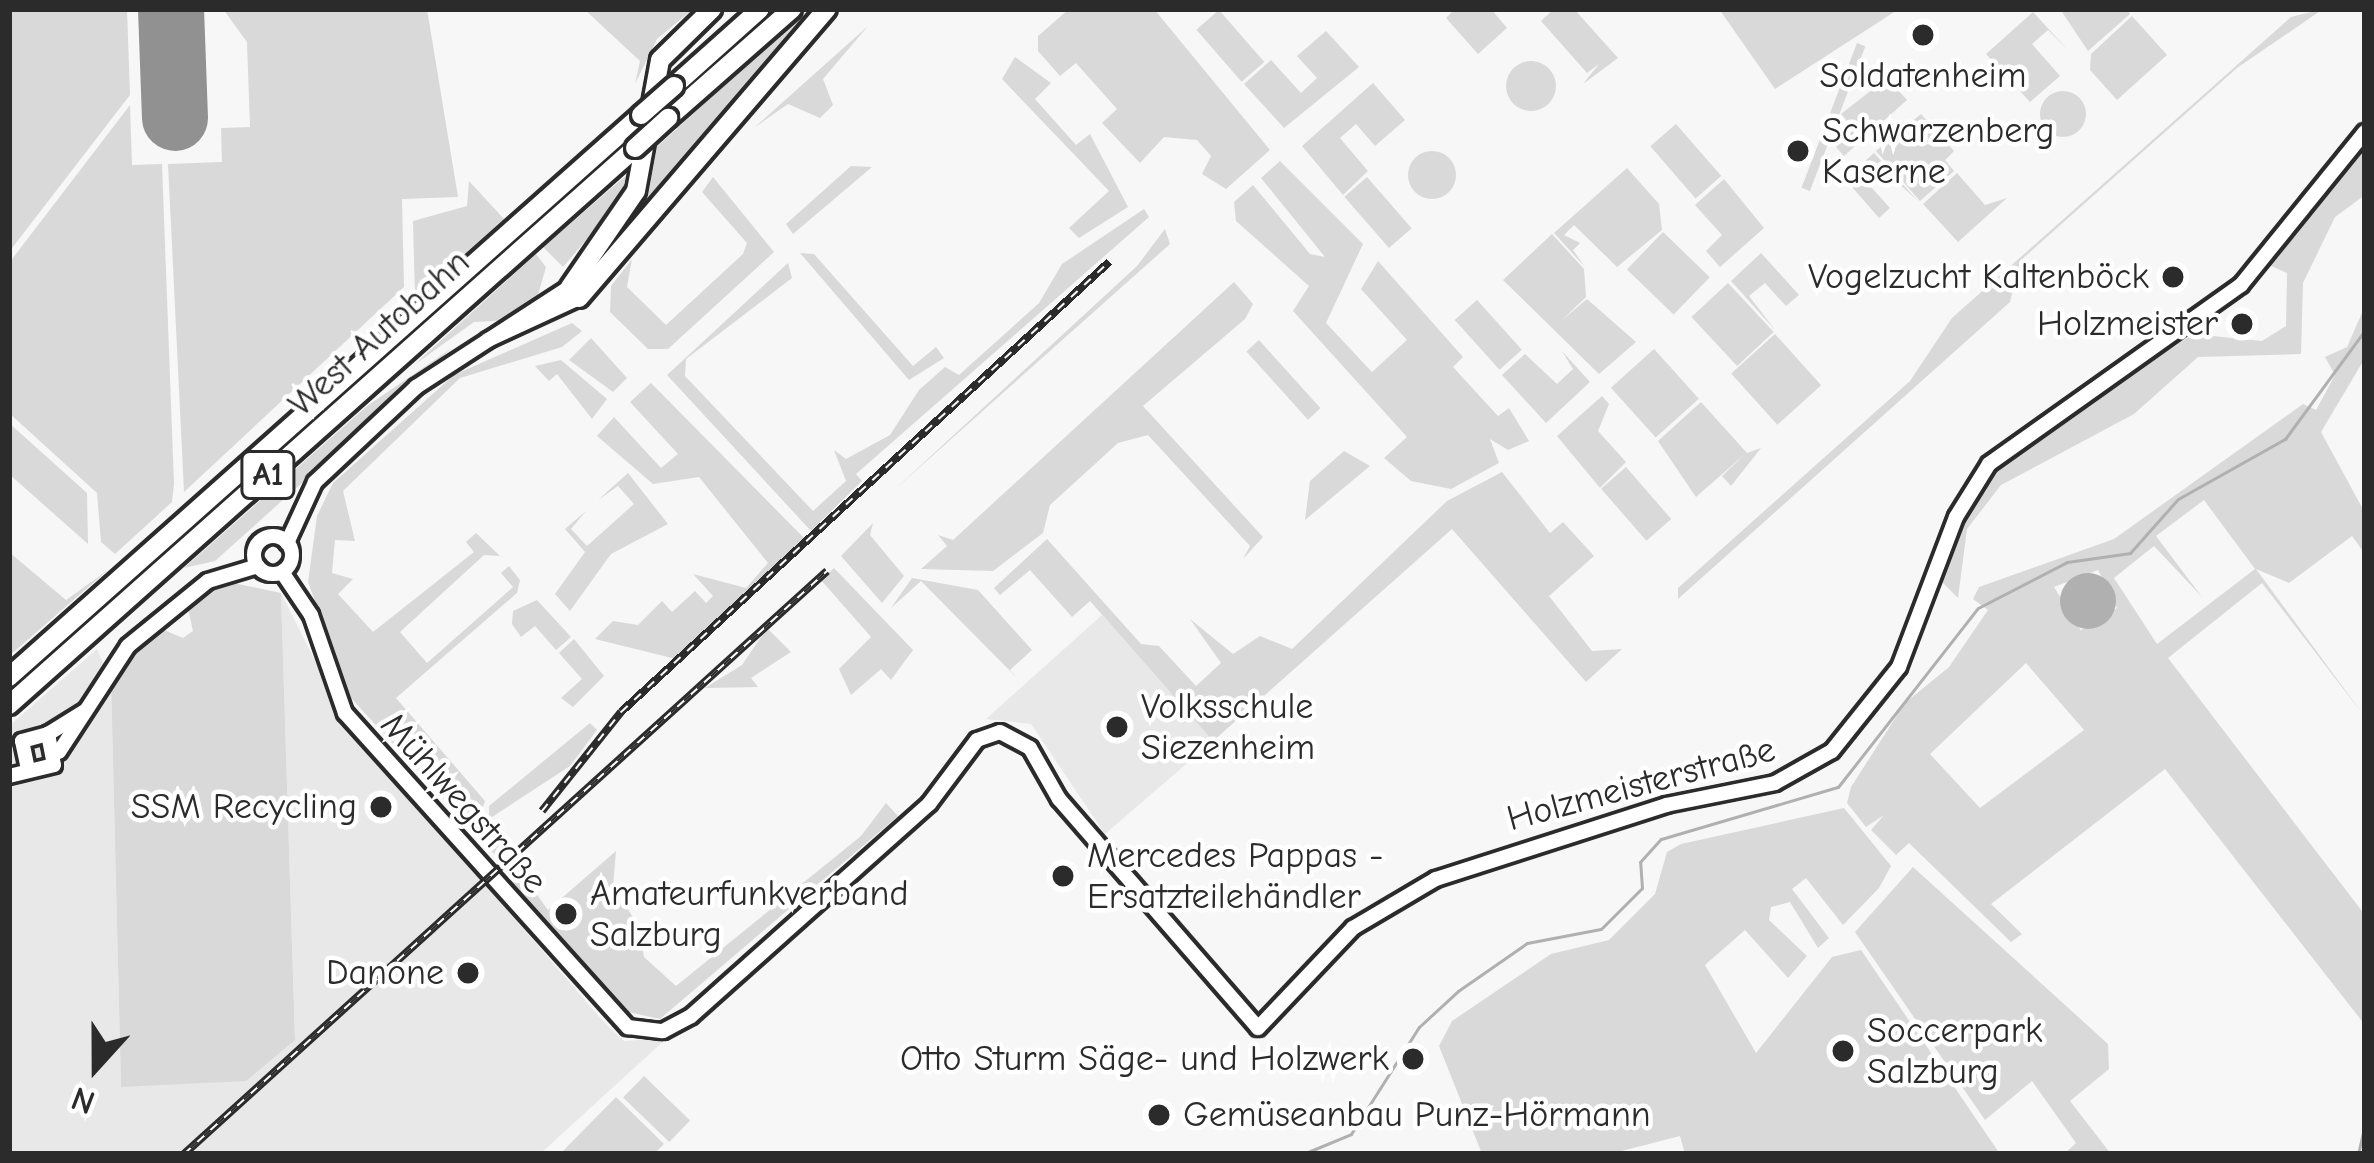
<!DOCTYPE html>
<meta charset="utf-8">
<style>
body{margin:0}
#map{position:relative;width:2374px;height:1163px;overflow:hidden;background:#f7f7f7;font-family:"Comic Neue",sans-serif}
div>[style]{position:absolute}
[style*='--x']{left:calc(var(--x)*1px);top:calc(var(--y)*1px);width:calc(var(--w)*1px);rotate:calc(var(--a)*1deg)}
.built>*{inset:0;background:#e8e8e8}
.green>*{inset:0;background:#d9d9d9;transform-origin:0 0}
.round{border-radius:50%}
.water>*{inset:0;background:#b0b0b0}
.stream>*{height:3px;margin:-1.5px;padding:0 1.5px;transform-origin:1.5px;border-radius:1.5px;background:#b0b0b0}
.runway>*{height:66px;margin:-33px;padding:0 33px;transform-origin:33px;border-radius:33px;background:#919191}
.roads{filter:drop-shadow(3px 0 #2b2b2b) drop-shadow(-3px 0 #2b2b2b) drop-shadow(0 3px #2b2b2b) drop-shadow(0 -3px #2b2b2b)}
.secondary>*{height:14px;margin:-7px;padding:0 7px;transform-origin:7px;border-radius:7px;background:#fff}
.secondary>.ring{margin:-7px;padding:0;box-sizing:content-box;background:none;border:14px solid #fff;border-radius:50%}
.highway>*{height:18px;margin:-9px;padding:0 9px;transform-origin:9px;border-radius:9px;background:#fff}
.rail>*{height:8px;margin-top:-4px;transform-origin:0;background:repeating-linear-gradient(90deg,#fff 0 9px,#2b2b2b 0 18px);box-sizing:border-box;border-block:3px solid #2b2b2b}
.bridges{filter:drop-shadow(3px 0 #2b2b2b) drop-shadow(-3px 0 #2b2b2b) drop-shadow(0 3px #2b2b2b) drop-shadow(0 -3px #2b2b2b)}
.highway-bridge>*{height:18px;margin:-9px;padding:0 9px;transform-origin:9px;border-radius:9px;background:#fff}
.dots>*{width:33px;height:33px;translate:-50% -50%;box-sizing:border-box;border:6px solid #fff;border-radius:50%}
span{translate:-50% -50%;white-space:nowrap;text-align:center;line-height:1.15;-webkit-text-stroke:9px #fff;paint-order:stroke}
.shield-label span{padding:3px 9px;background:#fff;border:3px solid;border-radius:9px;-webkit-text-stroke-width:0}
.shield-label{font-size:33px;color:#2b2b2b;font-weight:700}
.poi-label{font-size:36px;color:#2b2b2b}
.left{translate:0 -50%;text-align:left}
.right{translate:-100% -50%;text-align:right}
.street-label{font-size:36px;color:#2b2b2b}
.frame{position:absolute;inset:0;border:12px solid #2b2b2b;pointer-events:none}
.north{position:absolute;left:36px;top:1007px;width:120px;height:120px;-webkit-text-stroke:9px #fff;paint-order:stroke;rotate:201deg;font-size:33px;font-weight:700;line-height:48px;text-align:center;color:#2b2b2b}
.north::after{content:'';display:block;margin:auto;width:42px;height:54px;background:#2b2b2b;clip-path:polygon(50% 0,100% 100%,50% 72%,0 100%)}
</style>
<div id="map">
<div class="built">
<div style="clip-path:polygon(281px 593px,347px 724px,603px 1021px,624px 1041px,667px 1038px,540px 1154px,9px 1154px,9px 726px,97px 649px,111px 681px,121px 1087px,295px 1039px)"></div>
<div style="clip-path:polygon(1102px 615px,1213px 741px,1105px 834px,1031px 724px,986px 719px)"></div>
</div>
<div class="green">
<div style="clip-path:polygon(9px 9px,127px 9px,130px 95px,9px 252px)"></div>
<div style="clip-path:polygon(223px 9px,427px 9px,458px 197px,402px 199px,404px 287px,184px 492px,168px 164px,222px 162px,221px 128px,250px 127px,247px 42px)"></div>
<div style="clip-path:polygon(584px 9px,693px 9px,657px 39px,635px 84px,640px 61px)"></div>
<div style="clip-path:polygon(809px 9px,819px 9px,595px 267px,633px 209px,648px 155px)"></div>
<div style="clip-path:polygon(1069px 9px,1154px 9px,1270px 150px,1226px 189px,1202px 174px,1211px 156px,1197px 140px,1164px 137px,1140px 163px,1102px 123px,1117px 109px,1076px 63px,1060px 76px,1038px 51px,1038px 36px)"></div>
<div style="clip-path:polygon(1455px 9px,1491px 9px,1507px 28px,1478px 54px,1446px 18px)"></div>
<div style="clip-path:polygon(1554px 9px,1574px 9px,1618px 58px,1583px 84px,1599px 64px,1587px 73px,1541px 21px)"></div>
<div style="clip-path:polygon(1719px 9px,1899px 9px,1775px 89px)"></div>
<div style="clip-path:polygon(2060px 9px,2126px 9px,2130px 14px,2088px 51px)"></div>
<div style="clip-path:polygon(2323px 9px,2237px 68px,2020px 261px,2010px 302px,1678px 599px,1678px 588px,1910px 381px,1952px 318px,2291px 17px)"></div>
<div style="left:1219px;top:10px;width:69px;height:30px;rotate:49deg"></div>
<div style="clip-path:polygon(2033px 12px,2068px 50px,2048px 30px,2032px 44px,2060px 76px,2030px 102px,1986px 54px)"></div>
<div style="clip-path:polygon(2132px 16px,2167px 55px,2117px 100px,2090px 70px,2091px 54px)"></div>
<div style="clip-path:polygon(868px 26px,823px 79px,833px 105px,820px 118px,788px 104px,754px 128px)"></div>
<div style="clip-path:polygon(1326px 31px,1359px 67px,1284px 128px,1244px 84px,1271px 60px,1301px 93px,1317px 78px,1297px 56px)"></div>
<div style="left:1857px;top:43px;width:9px;height:155px;rotate:21deg"></div>
<div style="clip-path:polygon(1015px 57px,1051px 83px,1035px 99px,1076px 145px,1090px 134px,1128px 207px,1079px 238px,1069px 228px,1109px 191px,1002px 79px)"></div>
<div class="round" style="left:1506px;top:61px;width:50px;height:50px"></div>
<div style="clip-path:polygon(1887px 78px,1907px 100px,1844px 156px,1836px 147px,1854px 129px,1841px 114px)"></div>
<div style="clip-path:polygon(1373px 83px,1405px 120px,1375px 146px,1356px 124px,1340px 138px,1368px 171px,1343px 195px,1302px 146px)"></div>
<div class="round" style="left:2040px;top:91px;width:46px;height:46px"></div>
<div style="clip-path:polygon(130px 105px,132px 165px,162px 164px,174px 484px,172px 502px,115px 554px,101px 542px,97px 493px,9px 413px,9px 263px)"></div>
<div style="clip-path:polygon(1921px 114px,1954px 151px,1945px 160px,1954px 171px,1920px 201px,1876px 151px)"></div>
<div style="left:1676px;top:124px;width:69px;height:34px;rotate:49deg"></div>
<div style="clip-path:polygon(2365px 138px,2365px 195px,2335px 217px,2303px 283px,2301px 354px,2198px 357px,2134px 414px,2001px 485px,1967px 529px,1958px 598px,1939px 579px,1984px 473px,2193px 334px,2262px 341px,2286px 326px,2287px 273px,2269px 265px)"></div>
<div class="round" style="left:1408px;top:151px;width:48px;height:48px"></div>
<div style="clip-path:polygon(1874px 153px,1918px 201px,1887px 173px,1871px 187px,1890px 208px,1879px 218px,1845px 179px)"></div>
<div style="clip-path:polygon(1280px 161px,1363px 244px,1326px 323px,1372px 372px,1407px 340px,1361px 289px,1378px 261px,1463px 357px,1453px 367px,1498px 416px,1509px 408px,1529px 441px,1508px 450px,1490px 439px,1499px 463px,1451px 489px,1411px 481px,1384px 458px,1407px 437px,1293px 311px,1309px 286px,1236px 221px,1234px 202px,1253px 185px,1310px 254px,1325px 257px,1261px 178px)"></div>
<div style="clip-path:polygon(851px 166px,872px 167px,793px 234px,786px 224px)"></div>
<div style="clip-path:polygon(636px 167px,633px 185px,563px 267px,543px 247px)"></div>
<div style="clip-path:polygon(1627px 168px,1659px 204px,1662px 230px,1617px 267px,1574px 225px,1564px 235px,1580px 243px,1573px 250px,1585px 267px,1554px 233px)"></div>
<div style="clip-path:polygon(1957px 173px,1985px 205px,2007px 198px,1958px 242px,1923px 204px)"></div>
<div style="clip-path:polygon(713px 177px,774px 252px,668px 349px,648px 349px,610px 312px,611px 286px,632px 259px,627px 287px,666px 325px,743px 254px,747px 243px,702px 192px)"></div>
<div style="left:1367px;top:177px;width:68px;height:30px;rotate:49deg"></div>
<div style="clip-path:polygon(1724px 179px,1764px 228px,1720px 267px,1706px 251px,1722px 235px,1695px 205px)"></div>
<div style="clip-path:polygon(469px 181px,504px 219px,415px 297px,413px 221px,467px 206px)"></div>
<div style="clip-path:polygon(1144px 209px,1149px 217px,856px 474px,862px 481px,811px 531px,667px 375px,788px 263px,792px 278px,686px 359px,685px 376px,813px 511px,846px 481px,834px 450px,846px 459px,890px 435px,919px 390px,945px 367px,959px 375px,1039px 303px,1062px 264px)"></div>
<div style="clip-path:polygon(1165px 229px,1170px 244px,893px 491px,1137px 266px)"></div>
<div style="left:1663px;top:232px;width:65px;height:52px;rotate:44deg"></div>
<div style="clip-path:polygon(1552px 234px,1584px 269px,1586px 297px,1561px 321px,1587px 299px,1636px 342px,1599px 374px,1503px 280px)"></div>
<div style="clip-path:polygon(800px 253px,814px 254px,913px 366px,936px 347px,944px 358px,909px 380px)"></div>
<div style="clip-path:polygon(1761px 253px,1799px 295px,1786px 306px,1765px 283px,1749px 296px,1775px 330px,1731px 281px)"></div>
<div style="clip-path:polygon(536px 254px,546px 267px,538px 295px,510px 320px,474px 322px,414px 365px)"></div>
<div style="clip-path:polygon(1234px 282px,1253px 304px,1245px 319px,1143px 406px,1263px 537px,1243px 559px,1250px 546px,1148px 435px,1118px 443px,1050px 505px,1043px 533px,993px 571px,921px 569px,947px 546px,938px 535px,953px 540px)"></div>
<div style="left:1728px;top:283px;width:67px;height:50px;rotate:47deg"></div>
<div style="left:1477px;top:300px;width:67px;height:30px;rotate:48deg"></div>
<div style="clip-path:polygon(evenodd,2365px 306px,2365px 358px,2321px 432px,2365px 513px,2365px 554px,2352px 536px,2289px 583px,2256px 569px,2365px 717px,2262px 583px,2168px 658px,2365px 915px,2365px 1025px,2165px 769px,1991px 904px,2022px 934px,2011px 942px,1909px 843px,1896px 855px,1871px 830px,1884px 815px,1866px 827px,1847px 803px,1851px 787px,1905px 703px,1949px 667px,1988px 610px,1973px 599px,1979px 587px,2114px 539px,2303px 404px,2316px 410px,2335px 375px,2325px 357px,2347px 347px,2365px 306px,2204px 500px,2255px 569px,2157px 644px,2114px 578px,2154px 546px,2202px 597px,2156px 536px,2204px 500px,2365px 306px,2098px 570px,2117px 608px,2081px 630px,2054px 587px,2098px 570px,2365px 306px,2026px 663px,2084px 730px,1980px 808px,1930px 754px,2026px 663px)"></div>
<div style="clip-path:polygon(572px 323px,582px 331px,562px 347px,460px 378px,343px 491px,355px 541px,335px 540px,332px 573px,353px 579px,338px 594px,373px 632px,474px 552px,466px 542px,476px 533px,500px 556px,484px 555px,400px 632px,427px 663px,513px 587px,501px 573px,509px 566px,520px 580px,517px 593px,396px 698px,485px 801px,479px 820px,503px 849px,496px 856px,351px 698px,308px 582px,317px 516px,333px 483px,454px 375px)"></div>
<div style="left:1775px;top:334px;width:69px;height:59px;rotate:48deg"></div>
<div style="clip-path:polygon(591px 338px,627px 378px,613px 392px,569px 360px)"></div>
<div style="left:1259px;top:340px;width:92px;height:17px;rotate:48deg"></div>
<div style="clip-path:polygon(452px 348px,215px 561px,184px 568px,367px 406px)"></div>
<div style="left:1654px;top:349px;width:67px;height:58px;rotate:48deg"></div>
<div style="clip-path:polygon(1562px 351px,1590px 382px,1546px 423px,1502px 375px,1525px 354px,1557px 384px,1573px 369px)"></div>
<div style="clip-path:polygon(561px 360px,607px 399px,592px 419px,557px 374px,549px 381px,535px 366px)"></div>
<div style="clip-path:polygon(651px 383px,806px 540px,676px 659px,595px 639px,613px 621px,638px 625px,662px 601px,672px 612px,695px 591px,706px 603px,713px 596px,693px 574px,746px 588px,768px 563px,699px 477px,653px 484px,597px 436px,614px 417px,661px 468px,678px 454px,630px 402px)"></div>
<div style="clip-path:polygon(1602px 396px,1609px 404px,1598px 431px,1626px 462px,1600px 488px,1557px 436px)"></div>
<div style="clip-path:polygon(1701px 402px,1747px 453px,1761px 448px,1731px 486px,1722px 476px,1745px 454px,1696px 497px,1658px 441px)"></div>
<div style="clip-path:polygon(9px 423px,87px 493px,88px 544px,9px 474px)"></div>
<div style="clip-path:polygon(1344px 451px,1370px 466px,1305px 520px,1310px 481px)"></div>
<div style="left:1626px;top:467px;width:69px;height:33px;rotate:49deg"></div>
<div style="clip-path:polygon(1502px 472px,1550px 533px,1563px 522px,1594px 556px,1549px 596px,1592px 651px,1622px 649px,1586px 682px,1452px 529px,1213px 741px,1090px 601px,1072px 617px,1030px 570px,1000px 595px,994px 588px,1047px 539px,1141px 644px,1159px 646px,1196px 686px,1221px 663px,1190px 619px,1233px 654px,1260px 636px,1292px 649px,1447px 501px)"></div>
<div style="clip-path:polygon(628px 473px,668px 524px,611px 554px,570px 611px,555px 594px,585px 552px,565px 529px,586px 511px,571px 529px,587px 546px,634px 504px,618px 486px,598px 500px)"></div>
<div style="clip-path:polygon(873px 523px,870px 535px,904px 576px,882px 603px,841px 556px)"></div>
<div style="clip-path:polygon(9px 552px,66px 600px,108px 570px,9px 656px)"></div>
<div style="clip-path:polygon(834px 568px,913px 650px,891px 680px,881px 669px,851px 695px,839px 669px,871px 637px,821px 580px)"></div>
<div style="clip-path:polygon(912px 578px,978px 590px,1032px 650px,1010px 670px,1018px 679px,921px 581px,891px 608px)"></div>
<div style="clip-path:polygon(224px 581px,281px 593px,295px 1040px,246px 1081px,121px 1087px,111px 681px,159px 628px,183px 638px,193px 631px,187px 604px)"></div>
<div style="clip-path:polygon(537px 600px,571px 637px,556px 650px,535px 626px,521px 637px,512px 624px,513px 611px)"></div>
<div style="clip-path:polygon(767px 628px,791px 652px,751px 678px,758px 687px,705px 688px,742px 665px)"></div>
<div style="clip-path:polygon(574px 639px,604px 676px,573px 707px,561px 698px,582px 679px,559px 653px)"></div>
<div style="clip-path:polygon(590px 723px,597px 730px,570px 766px,489px 819px,489px 806px)"></div>
<div style="clip-path:polygon(886px 803px,898px 816px,660px 1019px,628px 1012px,509px 882px,515px 864px,548px 910px,616px 851px,613px 887px,639px 926px,644px 957px,676px 986px,861px 836px)"></div>
<div style="clip-path:polygon(1844px 808px,1891px 866px,1879px 888px,1843px 925px,1806px 878px,1792px 889px,1829px 938px,1818px 948px,1790px 902px,1771px 907px,1769px 920px,1807px 956px,1788px 978px,1745px 930px,1705px 965px,1756px 1053px,1832px 957px,1861px 950px,2000px 1154px,1685px 1154px,1680px 1136px,1610px 1154px,1482px 1154px,1439px 1046px,1452px 1021px,1551px 954px,1609px 940px,1655px 894px,1667px 852px,1681px 844px)"></div>
<div style="clip-path:polygon(1913px 867px,2108px 1044px,2109px 1069px,2070px 1101px,2111px 1154px,2064px 1154px,2076px 1143px,2032px 1081px,1985px 1120px,1855px 932px)"></div>
<div style="left:644px;top:1076px;width:64px;height:30px;rotate:44deg"></div>
<div style="clip-path:polygon(616px 1097px,664px 1144px,654px 1154px,560px 1154px)"></div>
</div>
<div class="water">
<div class="round" style="left:2060px;top:573px;width:56px;height:56px"></div>
</div>
<div class="stream">
<div style="--x:1303;--y:1154;--w:52;--a:-22.6"></div>
<div style="--x:1351;--y:1134;--w:127;--a:-57.6"></div>
<div style="--x:1419;--y:1027;--w:53;--a:-42.7"></div>
<div style="--x:1458;--y:991;--w:84;--a:-34.8"></div>
<div style="--x:1527;--y:943;--w:75;--a:-10.7"></div>
<div style="--x:1601;--y:929;--w:58;--a:-45"></div>
<div style="--x:1642;--y:888;--w:26;--a:-94"></div>
<div style="--x:1640;--y:862;--w:31;--a:-48"></div>
<div style="--x:1661;--y:839;--w:184;--a:-16.4"></div>
<div style="--x:1838;--y:787;--w:227;--a:-52"></div>
<div style="--x:1978;--y:608;--w:100;--a:-27.3"></div>
<div style="--x:2067;--y:562;--w:64;--a:-8.1"></div>
<div style="--x:2130;--y:553;--w:72;--a:-48.4"></div>
<div style="--x:2178;--y:499;--w:123;--a:-29.3"></div>
<div style="--x:2285;--y:439;--w:135;--a:-53.7"></div>
<div style="--x:2358;--y:1154;--w:31;--a:-77"></div>
</div>
<div class="runway">
<div style="--x:171;--y:9;--w:109;--a:87.9"></div>
</div>
<div class="roads">
<div class="secondary">
<div style="--x:488;--y:340;--w:100;--a:-24.8"></div>
<div class="ring" style="left:254px;top:536px;width:24px;height:24px"></div>
<div style="--x:287;--y:543;--w:67;--a:-65.3"></div>
<div style="--x:315;--y:482;--w:139;--a:-43.2"></div>
<div style="--x:416;--y:387;--w:184;--a:-33"></div>
<div style="--x:282;--y:572;--w:52;--a:56"></div>
<div style="--x:311;--y:615;--w:104;--a:70.9"></div>
<div style="--x:345;--y:713;--w:423;--a:48"></div>
<div style="--x:628;--y:1027;--w:35;--a:7"></div>
<div style="--x:663;--y:1031;--w:32;--a:-28"></div>
<div style="--x:691;--y:1016;--w:319;--a:-41.7"></div>
<div style="--x:929;--y:804;--w:80;--a:-53.1"></div>
<div style="--x:977;--y:740;--w:24;--a:-19"></div>
<div style="--x:1000;--y:732;--w:34;--a:28"></div>
<div style="--x:1030;--y:748;--w:59;--a:60.4"></div>
<div style="--x:1059;--y:799;--w:303;--a:49"></div>
<div style="--x:1258;--y:1028;--w:138;--a:-46.5"></div>
<div style="--x:1353;--y:928;--w:96;--a:-30.6"></div>
<div style="--x:1436;--y:879;--w:242;--a:-17.8"></div>
<div style="--x:1666;--y:805;--w:111;--a:-11.4"></div>
<div style="--x:1775;--y:783;--w:65;--a:-29.3"></div>
<div style="--x:1832;--y:751;--w:107;--a:-51.4"></div>
<div style="--x:1899;--y:667;--w:160;--a:-69.2"></div>
<div style="--x:1956;--y:517;--w:62;--a:-58.1"></div>
<div style="--x:1989;--y:464;--w:309;--a:-35.4"></div>
<div style="--x:2241;--y:285;--w:197;--a:-51"></div>
<div style="--x:48;--y:734;--w:44;--a:-31.9"></div>
<div style="--x:59;--y:752;--w:126;--a:-56.9"></div>
<div style="--x:128;--y:646;--w:103;--a:-39.1"></div>
<div style="--x:208;--y:581;--w:52;--a:-16.7"></div>
<div style="--x:9;--y:776;--w:46;--a:-13.7"></div>
<div style="--x:54;--y:765;--w:32;--a:-101"></div>
<div style="--x:48;--y:734;--w:27;--a:165"></div>
<div style="--x:22;--y:741;--w:29;--a:78"></div>
</div>
<div class="highway">
<div style="--x:674;--y:86;--w:115;--a:-41.8"></div>
<div style="--x:668;--y:118;--w:165;--a:-41.3"></div>
<div style="--x:570;--y:287;--w:116;--a:-55.5"></div>
<div style="--x:636;--y:191;--w:133;--a:-79.6"></div>
<div style="--x:660;--y:60;--w:73;--a:-44.4"></div>
<div style="--x:579;--y:298;--w:381;--a:-49.4"></div>
<div style="--x:9;--y:677;--w:846;--a:-41.64"></div>
<div style="--x:9;--y:705;--w:838;--a:-41.66"></div>
</div>
</div>
<div class="rail">
<div style="--x:542;--y:811;--w:127;--a:-51.4"></div>
<div style="--x:621;--y:712;--w:664;--a:-42.68"></div>
<div style="--x:184;--y:1154;--w:868;--a:-42.2"></div>
</div>
<div class="bridges">
<div class="highway-bridge">
<div style="--x:641;--y:115;--w:44;--a:-41.3"></div>
<div style="--x:635;--y:148;--w:45;--a:-42.3"></div>
</div>
</div>
<div class="dots">
<div style="left:1923px;top:35px;background:#2b2b2b"></div>
<div style="left:1798px;top:151px;background:#2b2b2b"></div>
<div style="left:2173px;top:277px;background:#2b2b2b"></div>
<div style="left:2242px;top:324px;background:#2b2b2b"></div>
<div style="left:1117px;top:727px;background:#2b2b2b"></div>
<div style="left:381px;top:807px;background:#2b2b2b"></div>
<div style="left:1063px;top:876px;background:#2b2b2b"></div>
<div style="left:566px;top:914px;background:#2b2b2b"></div>
<div style="left:468px;top:973px;background:#2b2b2b"></div>
<div style="left:1843px;top:1051px;background:#2b2b2b"></div>
<div style="left:1413px;top:1059px;background:#2b2b2b"></div>
<div style="left:1159px;top:1115px;background:#2b2b2b"></div>
</div>
<div class="shield-label">
<span style="left:268px;top:475px">A1</span>
</div>
<div class="poi-label">
<span style="left:1923px;top:76px">Soldatenheim</span>
<span class="left" style="left:1822px;top:151px">Schwarzenberg<br>Kaserne</span>
<span class="right" style="left:2149px;top:277px">Vogelzucht Kaltenböck</span>
<span class="right" style="left:2218px;top:324px">Holzmeister</span>
<span class="left" style="left:1141px;top:727px">Volksschule<br>Siezenheim</span>
<span class="right" style="left:357px;top:807px">SSM Recycling</span>
<span class="left" style="left:1087px;top:876px">Mercedes Pappas -<br>Ersatzteilehändler</span>
<span class="left" style="left:590px;top:914px">Amateurfunkverband<br>Salzburg</span>
<span class="right" style="left:444px;top:973px">Danone</span>
<span class="left" style="left:1867px;top:1051px">Soccerpark<br>Salzburg</span>
<span class="right" style="left:1389px;top:1059px">Otto Sturm Säge- und Holzwerk</span>
<span class="left" style="left:1183px;top:1115px">Gemüseanbau Punz-Hörmann</span>
</div>
<div class="street-label">
<span style="left:379px;top:333px;rotate:-42deg">West Autobahn</span>
<span style="left:1641px;top:784px;rotate:-15deg">Holzmeisterstraße</span>
<span style="left:464px;top:803px;rotate:48deg">Mühlwegstraße</span>
</div>
<div class="frame"></div>
<div class="north">N</div>
</div>
